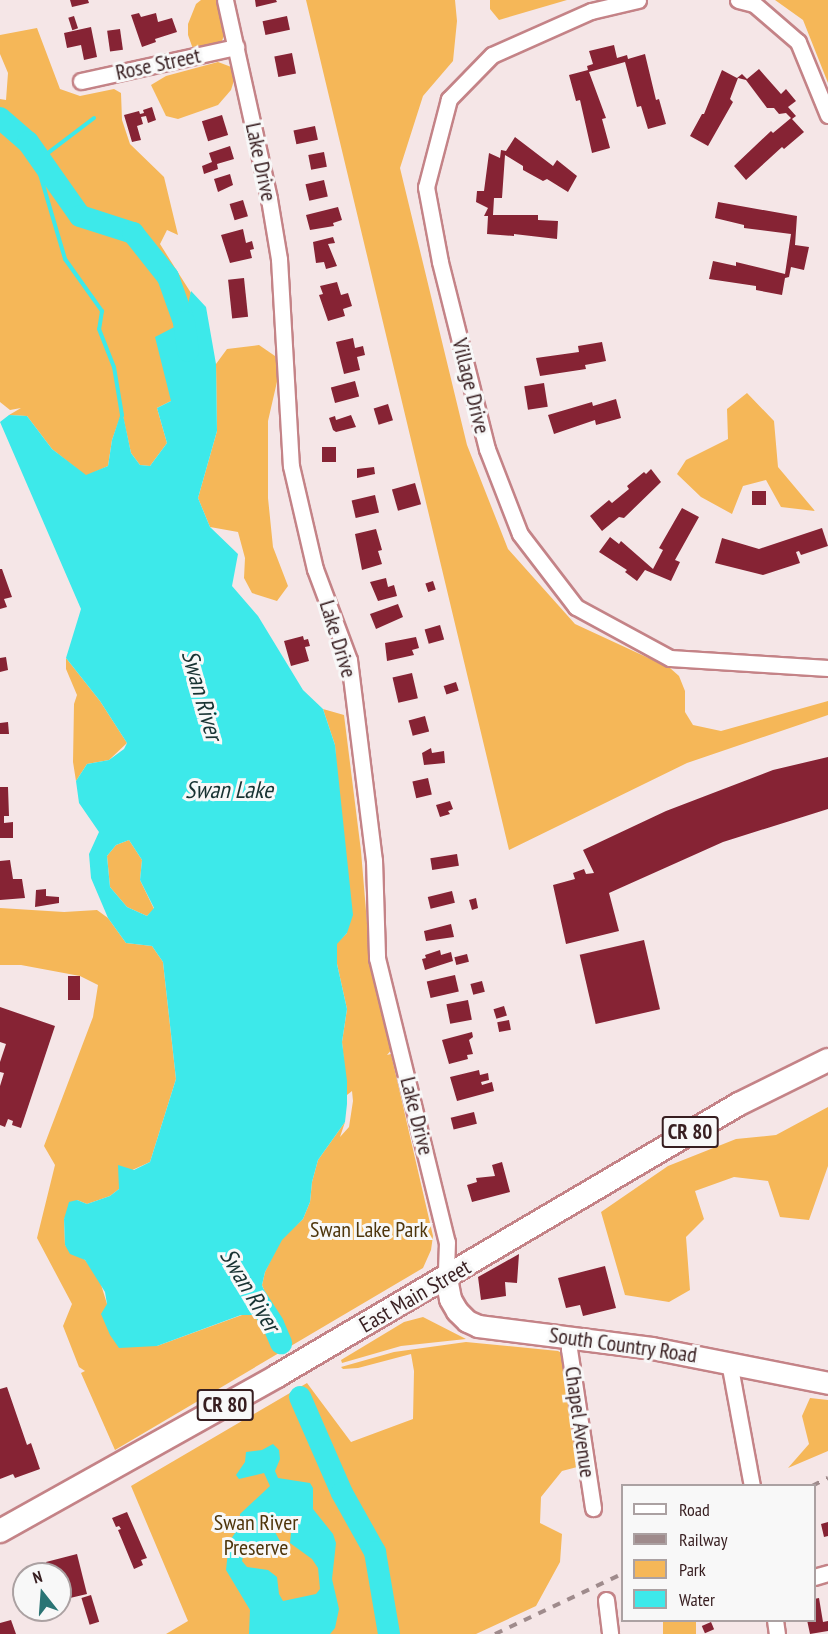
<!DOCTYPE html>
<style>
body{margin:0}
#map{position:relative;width:828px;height:1634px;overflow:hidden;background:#f5e6e7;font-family:"PT Sans Narrow",sans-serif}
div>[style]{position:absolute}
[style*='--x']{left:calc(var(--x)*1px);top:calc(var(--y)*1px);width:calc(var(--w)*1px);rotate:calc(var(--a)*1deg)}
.green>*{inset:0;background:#f5b758;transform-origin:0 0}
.water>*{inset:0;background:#3de9ea}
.stream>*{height:4px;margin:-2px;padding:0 2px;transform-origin:2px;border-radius:2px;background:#3de9ea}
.river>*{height:22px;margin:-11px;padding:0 11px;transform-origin:11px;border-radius:11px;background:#3de9ea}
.building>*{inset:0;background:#862334;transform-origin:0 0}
.roads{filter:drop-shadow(2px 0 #c48387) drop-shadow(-2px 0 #c48387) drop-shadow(0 2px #c48387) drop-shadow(0 -2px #c48387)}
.minor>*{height:15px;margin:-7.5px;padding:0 7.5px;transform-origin:7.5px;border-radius:7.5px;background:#fff}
.secondary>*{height:21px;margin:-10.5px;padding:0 10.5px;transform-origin:10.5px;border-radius:10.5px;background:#fff}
.primary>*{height:22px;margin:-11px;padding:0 11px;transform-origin:11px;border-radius:11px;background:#fff}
.rail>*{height:4px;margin-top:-2px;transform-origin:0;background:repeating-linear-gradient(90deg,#9f8b8c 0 8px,transparent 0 16px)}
span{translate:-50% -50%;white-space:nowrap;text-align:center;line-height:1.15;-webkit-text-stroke:6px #f8f8f8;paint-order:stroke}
.shield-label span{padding:2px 4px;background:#f8f8f8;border:2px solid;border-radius:4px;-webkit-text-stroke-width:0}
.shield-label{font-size:21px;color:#371e20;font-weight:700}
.street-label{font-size:22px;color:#371e20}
.park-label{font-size:22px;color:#4e350b}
.water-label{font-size:24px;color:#183333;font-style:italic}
.legend{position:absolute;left:621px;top:1484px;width:195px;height:138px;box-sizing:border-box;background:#f8f8f8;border:2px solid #aba1a2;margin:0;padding:8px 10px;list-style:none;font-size:18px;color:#371e20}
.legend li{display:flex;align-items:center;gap:12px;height:30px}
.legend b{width:30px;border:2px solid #aba1a2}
.north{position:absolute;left:12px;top:1562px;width:60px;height:60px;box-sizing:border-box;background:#f8f8f8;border:2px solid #aba1a2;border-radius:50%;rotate:343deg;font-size:16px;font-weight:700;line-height:24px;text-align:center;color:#371e20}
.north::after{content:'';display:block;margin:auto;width:21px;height:27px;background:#2a7474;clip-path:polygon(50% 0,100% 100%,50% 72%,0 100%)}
</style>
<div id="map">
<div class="green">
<div style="clip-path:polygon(201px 0,217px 0,224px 36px,221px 43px,193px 49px,188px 35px,188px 24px,196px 4px)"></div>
<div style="clip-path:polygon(306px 0,455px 0,457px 21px,453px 61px,423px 96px,400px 168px,467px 445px,508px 549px,575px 624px,670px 668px,679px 676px,685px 691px,685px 712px,693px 725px,721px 731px,828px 701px,828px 715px,687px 763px,509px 850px)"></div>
<div style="clip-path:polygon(490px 0,567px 0,499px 20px,490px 9px)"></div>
<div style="clip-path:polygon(775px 0,828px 0,828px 83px,803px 20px)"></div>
<div style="clip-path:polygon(37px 28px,60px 89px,80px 96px,114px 89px,121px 93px,122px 120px,130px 144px,164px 177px,178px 235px,167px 230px,160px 244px,191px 293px,171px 401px,157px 408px,167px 443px,150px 466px,140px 465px,131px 453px,122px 412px,112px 440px,108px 466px,86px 476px,52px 449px,27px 416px,9px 415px,21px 408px,10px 410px,0 402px,0 99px,6px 100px,8px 73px,0 54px,0 35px)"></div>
<div style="clip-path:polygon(218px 62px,234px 68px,235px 77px,231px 90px,218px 105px,178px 119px,166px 116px,151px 85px,166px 76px)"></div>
<div style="clip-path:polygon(259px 345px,275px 356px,279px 373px,268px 421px,268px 498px,273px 547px,288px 586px,277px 601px,252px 593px,244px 578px,245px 558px,238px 532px,210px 527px,198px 498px,217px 431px,216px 364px,227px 349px)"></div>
<div style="clip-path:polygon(747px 393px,774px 421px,778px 467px,815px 511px,781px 507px,766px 480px,743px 486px,732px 514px,701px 497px,677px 474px,686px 460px,728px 439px,727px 409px)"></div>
<div style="clip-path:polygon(66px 658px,100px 701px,127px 743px,109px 760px,87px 764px,76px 781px,73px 762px,74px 704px,77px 695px,66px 669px)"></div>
<div style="clip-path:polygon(323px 709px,344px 715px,361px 851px,369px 947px,392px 1049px,387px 1055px,391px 1054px,433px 1236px,431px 1250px,423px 1268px,115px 1450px,81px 1373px,85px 1371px,79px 1367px,63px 1326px,72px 1304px,37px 1238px,55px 1165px,44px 1146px,93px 1017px,98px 985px,80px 976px,21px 965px,0 965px,0 908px,64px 912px,97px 910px,108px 918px,126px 943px,152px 946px,163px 962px,176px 1079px,150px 1162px,119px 1176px,119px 1189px,110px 1196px,87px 1204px,77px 1200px,64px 1219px,65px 1245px,85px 1260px,99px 1278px,107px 1304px,157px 1346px,242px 1315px,263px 1315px,264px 1320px,272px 1310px,262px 1285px,265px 1272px,281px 1239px,303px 1219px,310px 1202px,312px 1182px,318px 1160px,345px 1122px,340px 1137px,349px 1127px,353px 1101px,352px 1091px,347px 1095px,342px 1042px,347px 1009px,337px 964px,337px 943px,347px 933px,335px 745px)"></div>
<div style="clip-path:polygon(129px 840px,142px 860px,140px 880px,154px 909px,147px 916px,127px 907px,110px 887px,107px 856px,116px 845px)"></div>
<div style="clip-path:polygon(828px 1107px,828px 1166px,809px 1220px,780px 1217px,768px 1181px,734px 1177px,695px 1191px,704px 1219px,686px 1237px,690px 1290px,669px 1302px,625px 1295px,601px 1212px,668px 1166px,736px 1139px,776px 1135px)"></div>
<div style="clip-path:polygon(423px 1317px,466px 1339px,401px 1346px,342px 1363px,341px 1360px,404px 1322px)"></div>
<div style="clip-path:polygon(466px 1342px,558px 1351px,565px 1355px,581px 1466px,562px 1471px,541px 1497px,540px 1523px,562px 1534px,560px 1562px,536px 1606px,476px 1634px,166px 1634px,188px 1621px,131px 1486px,307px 1383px,351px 1442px,413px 1419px,414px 1371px,411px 1354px,358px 1368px,343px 1369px,341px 1367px,394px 1352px)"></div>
<div style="clip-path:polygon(810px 1398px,828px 1400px,828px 1451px,788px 1468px,809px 1444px,802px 1416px)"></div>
<div style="left:663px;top:1621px;width:33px;height:13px"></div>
</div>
<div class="water">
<div style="clip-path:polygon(evenodd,191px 291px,206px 307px,216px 364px,217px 431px,198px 498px,210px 527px,238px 554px,232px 586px,258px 616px,303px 690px,323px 709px,335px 745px,353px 915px,347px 933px,337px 944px,337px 964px,347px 1009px,342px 1042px,347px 1081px,347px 1104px,345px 1122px,318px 1160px,312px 1182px,310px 1202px,303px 1219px,282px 1240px,265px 1272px,262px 1285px,269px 1307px,267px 1315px,241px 1315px,157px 1346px,119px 1348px,110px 1335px,101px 1314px,107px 1304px,105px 1292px,85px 1260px,70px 1254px,65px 1245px,64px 1219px,69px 1202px,77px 1200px,87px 1204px,110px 1196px,119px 1189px,118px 1165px,134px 1170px,150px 1162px,176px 1079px,163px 962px,152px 946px,126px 943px,108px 918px,91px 878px,89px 854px,99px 832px,79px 803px,76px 781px,87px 764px,109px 760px,124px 749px,127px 743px,100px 701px,66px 658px,81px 609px,0 422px,9px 415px,27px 416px,52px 449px,86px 475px,108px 466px,112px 440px,122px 410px,131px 453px,140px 465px,150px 466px,167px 443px,157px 408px,171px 401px,155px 337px,184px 322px,191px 291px,129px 840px,142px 860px,140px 880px,154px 908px,147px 916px,127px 907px,110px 887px,107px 856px,116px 845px,129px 840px)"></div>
<div style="clip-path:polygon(evenodd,273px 1444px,279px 1450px,280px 1459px,275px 1471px,278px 1478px,310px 1483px,313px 1488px,313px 1509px,333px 1534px,336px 1543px,332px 1579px,339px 1609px,335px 1628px,330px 1634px,249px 1634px,250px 1610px,226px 1570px,229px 1542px,239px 1527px,240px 1514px,270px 1486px,264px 1473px,239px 1479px,236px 1475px,245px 1462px,246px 1452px,262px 1450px,273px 1444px,292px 1523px,290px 1543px,312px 1559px,318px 1568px,320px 1589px,316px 1594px,283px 1601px,279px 1594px,277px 1577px,268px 1570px,247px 1567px,242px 1561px,244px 1552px,254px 1547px,265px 1551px,277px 1550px,280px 1541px,271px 1525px,292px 1523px)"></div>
</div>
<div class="stream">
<div style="--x:94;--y:118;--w:68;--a:142.8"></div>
<div style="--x:40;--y:159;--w:12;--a:95"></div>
<div style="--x:39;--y:171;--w:92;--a:73.5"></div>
<div style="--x:65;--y:259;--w:64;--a:54.6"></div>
<div style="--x:102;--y:311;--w:18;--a:99"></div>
<div style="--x:99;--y:329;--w:41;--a:68.5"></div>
<div style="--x:114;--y:367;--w:49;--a:80.5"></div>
</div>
<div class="river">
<div style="--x:0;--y:118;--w:37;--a:41"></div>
<div style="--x:28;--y:142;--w:90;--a:54.9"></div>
<div style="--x:80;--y:216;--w:56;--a:17.8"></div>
<div style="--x:133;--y:233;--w:56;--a:51.5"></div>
<div style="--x:168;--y:277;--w:48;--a:70.4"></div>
<div style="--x:184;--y:322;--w:29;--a:82"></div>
<div style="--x:251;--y:1290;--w:40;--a:57.1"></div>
<div style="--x:273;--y:1324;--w:21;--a:67"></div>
<div style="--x:300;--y:1397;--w:105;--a:66.4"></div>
<div style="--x:342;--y:1493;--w:68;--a:60.8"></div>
<div style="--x:375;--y:1552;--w:83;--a:80.3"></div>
</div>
<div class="building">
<div style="clip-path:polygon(70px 0,88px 0,89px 3px,72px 7px)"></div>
<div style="clip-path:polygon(255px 0,276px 0,277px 2px,256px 7px)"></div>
<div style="clip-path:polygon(139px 13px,141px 17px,156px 13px,158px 22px,172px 18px,177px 32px,155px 39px,156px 42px,142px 47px,131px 15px)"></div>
<div style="left:74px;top:16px;width:13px;height:6px;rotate:72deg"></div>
<div style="left:287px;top:16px;width:14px;height:25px;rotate:78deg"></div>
<div style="clip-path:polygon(91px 27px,97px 57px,84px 60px,81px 45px,67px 48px,64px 33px)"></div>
<div style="left:120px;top:29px;width:21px;height:13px;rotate:82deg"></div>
<div style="clip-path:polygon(614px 45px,617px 58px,627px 55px,628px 59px,645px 54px,656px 100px,659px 99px,666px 124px,648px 129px,641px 106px,637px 107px,625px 62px,589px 72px,606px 118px,602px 119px,610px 148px,592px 153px,580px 100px,576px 101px,569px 75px,588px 70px,587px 66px,593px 64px,589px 51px)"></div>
<div style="left:292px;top:53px;width:21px;height:18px;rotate:79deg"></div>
<div style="clip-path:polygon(759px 69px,781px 94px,786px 89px,796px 101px,788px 107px,796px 116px,792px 119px,804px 132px,784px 149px,782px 147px,746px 180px,734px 166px,771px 131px,773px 133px,791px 118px,786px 113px,779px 114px,774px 108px,767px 108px,746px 80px,738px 78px,730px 99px,733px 102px,708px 146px,690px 136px,702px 114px,704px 114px,722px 70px,737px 78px,742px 74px,747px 79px)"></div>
<div style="clip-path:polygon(152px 107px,156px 120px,148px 123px,146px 116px,141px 117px,143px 124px,137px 126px,141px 140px,132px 142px,124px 115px,139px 111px,140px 114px,144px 113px,143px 110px)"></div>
<div style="left:222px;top:115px;width:21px;height:21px;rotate:73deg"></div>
<div style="left:315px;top:126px;width:14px;height:22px;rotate:78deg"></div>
<div style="clip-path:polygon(515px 137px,553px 166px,557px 160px,577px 176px,568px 192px,547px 179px,543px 181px,523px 170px,523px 166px,505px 155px,502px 198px,494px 198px,493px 215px,538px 215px,538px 220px,558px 221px,557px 239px,514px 234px,514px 236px,487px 234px,488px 216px,484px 216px,488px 208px,476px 202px,477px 191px,484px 191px,489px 153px,500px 158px,501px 150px,506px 151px)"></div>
<div style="clip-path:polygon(230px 146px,234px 159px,217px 164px,218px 169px,204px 174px,202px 166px,212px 162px,209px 153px)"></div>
<div style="left:324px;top:152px;width:15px;height:16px;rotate:79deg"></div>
<div style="clip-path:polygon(230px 174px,233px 185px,218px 192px,214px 179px)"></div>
<div style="left:324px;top:180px;width:17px;height:19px;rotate:77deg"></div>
<div style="left:243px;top:200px;width:17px;height:14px;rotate:73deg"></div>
<div style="clip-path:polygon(718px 202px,797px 216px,795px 245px,809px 247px,804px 270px,791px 267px,789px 277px,785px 278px,782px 295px,756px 290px,756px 286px,709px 279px,713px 261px,736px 266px,736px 262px,785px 274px,791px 234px,744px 228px,744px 225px,715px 218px)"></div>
<div style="clip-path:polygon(338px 207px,342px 220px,333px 223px,334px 226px,310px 230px,306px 215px)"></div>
<div style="clip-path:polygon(243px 229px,246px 243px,252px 241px,254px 249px,250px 250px,252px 258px,230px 263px,221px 235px)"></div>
<div style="clip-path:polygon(333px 237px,335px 243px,328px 244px,337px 266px,326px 269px,324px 262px,316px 263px,313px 242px)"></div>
<div style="left:244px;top:278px;width:39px;height:16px;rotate:84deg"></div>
<div style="clip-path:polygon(337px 282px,341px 295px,348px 293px,352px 306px,343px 309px,345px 316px,328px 321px,319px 295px,323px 294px,320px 286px)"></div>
<div style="clip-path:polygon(353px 338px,355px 348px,363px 346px,365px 355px,357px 357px,360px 370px,344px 374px,336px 342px)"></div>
<div style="clip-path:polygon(602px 342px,606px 361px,585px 365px,586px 369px,540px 376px,536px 358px,579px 352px,578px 346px)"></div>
<div style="left:355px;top:381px;width:16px;height:25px;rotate:75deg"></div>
<div style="left:544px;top:383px;width:24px;height:20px;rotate:81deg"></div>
<div style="clip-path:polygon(616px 399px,621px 418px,596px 425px,595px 420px,554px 434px,548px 415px,592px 402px,593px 406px)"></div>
<div style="left:388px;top:404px;width:17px;height:15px;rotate:73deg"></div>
<div style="clip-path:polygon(351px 415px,356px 427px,336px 432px,333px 430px,329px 418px,335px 416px,336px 420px)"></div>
<div style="left:322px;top:447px;width:14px;height:15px"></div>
<div style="clip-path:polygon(374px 467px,375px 474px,357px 478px,357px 469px)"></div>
<div style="clip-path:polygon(651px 469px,661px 482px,624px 518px,619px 517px,602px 531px,590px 516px,609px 500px,612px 503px,629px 489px,627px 486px,644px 472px,646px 474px)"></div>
<div style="left:415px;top:483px;width:22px;height:24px;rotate:74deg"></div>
<div style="left:752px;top:491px;width:14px;height:14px"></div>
<div style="left:375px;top:495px;width:18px;height:24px;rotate:77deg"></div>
<div style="clip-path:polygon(682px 508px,699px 517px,675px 560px,680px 562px,671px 581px,645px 570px,637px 581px,625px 572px,627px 570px,599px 552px,610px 537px,619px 544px,621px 541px,653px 569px,663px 550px,659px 548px)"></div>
<div style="clip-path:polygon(822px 528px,828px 546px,801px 555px,799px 551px,796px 552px,800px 563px,763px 575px,715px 563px,722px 538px,759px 549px)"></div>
<div style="clip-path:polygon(376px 529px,382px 550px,378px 551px,382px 564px,362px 570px,355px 534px)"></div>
<div style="clip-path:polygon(0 569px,2px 569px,12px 597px,4px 599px,7px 607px,0 609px)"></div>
<div style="clip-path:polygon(386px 578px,388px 587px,394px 585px,397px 596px,378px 601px,370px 582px)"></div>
<div style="left:433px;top:581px;width:9px;height:8px;rotate:72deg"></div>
<div style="clip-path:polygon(398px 604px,403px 617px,376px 629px,370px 614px)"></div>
<div style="left:440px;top:625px;width:15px;height:16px;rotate:74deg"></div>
<div style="clip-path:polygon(303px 636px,304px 640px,308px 639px,310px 646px,305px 647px,309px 661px,291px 666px,284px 641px)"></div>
<div style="clip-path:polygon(416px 637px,419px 648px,412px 650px,414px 655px,387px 661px,385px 643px)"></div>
<div style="clip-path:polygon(6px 657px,8px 670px,0 672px,0 658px)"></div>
<div style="left:412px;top:673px;width:26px;height:20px;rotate:77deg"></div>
<div style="left:456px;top:682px;width:9px;height:13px;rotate:72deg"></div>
<div style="left:425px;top:716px;width:16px;height:17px;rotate:75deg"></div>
<div style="clip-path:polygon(8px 722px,9px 734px,0 734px,0 723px)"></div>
<div style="clip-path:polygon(431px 748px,432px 753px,444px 751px,445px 763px,424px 765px,422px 753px)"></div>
<div style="clip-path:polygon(828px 757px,828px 809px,723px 842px,609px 893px,619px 931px,566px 944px,553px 885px,575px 879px,573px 873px,584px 869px,586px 874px,594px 873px,583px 850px,666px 811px,773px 770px)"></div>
<div style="left:428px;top:778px;width:17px;height:16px;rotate:77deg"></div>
<div style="clip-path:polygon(0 787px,8px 787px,9px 816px,4px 816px,4px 823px,13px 822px,13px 838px,0 838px)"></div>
<div style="clip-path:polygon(450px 801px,453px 809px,448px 811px,450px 814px,440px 817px,436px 805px)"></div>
<div style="left:457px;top:854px;width:12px;height:27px;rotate:81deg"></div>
<div style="clip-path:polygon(10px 860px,13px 879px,22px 879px,25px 898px,0 900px,0 861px)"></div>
<div style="clip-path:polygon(46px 889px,46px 896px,59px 897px,59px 903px,35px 907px,36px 890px)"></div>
<div style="left:452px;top:891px;width:12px;height:25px;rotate:76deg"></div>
<div style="clip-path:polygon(476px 898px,478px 908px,472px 910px,469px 900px)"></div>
<div style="clip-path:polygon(451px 924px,454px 937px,426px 941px,424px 931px)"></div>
<div style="left:644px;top:940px;width:71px;height:66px;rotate:77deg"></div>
<div style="clip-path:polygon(440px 950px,441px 955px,451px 952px,453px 961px,425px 970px,422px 959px,426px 958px,425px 955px)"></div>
<div style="left:467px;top:954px;width:8px;height:13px;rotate:76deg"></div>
<div style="left:455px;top:975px;width:17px;height:29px;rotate:77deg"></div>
<div style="left:68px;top:976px;width:12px;height:24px"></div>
<div style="left:482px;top:981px;width:11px;height:12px;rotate:75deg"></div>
<div style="left:468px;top:1000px;width:20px;height:22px;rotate:79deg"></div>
<div style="left:504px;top:1006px;width:10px;height:11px;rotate:73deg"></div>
<div style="clip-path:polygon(0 1007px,55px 1026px,21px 1128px,12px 1125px,13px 1121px,8px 1119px,5px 1127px,0 1125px,0 1086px,4px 1073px,0 1072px,0 1062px,6px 1044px,0 1042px)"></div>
<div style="left:509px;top:1020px;width:10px;height:12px;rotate:79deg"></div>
<div style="clip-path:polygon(472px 1032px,473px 1037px,469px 1040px,473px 1054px,467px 1055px,468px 1059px,449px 1064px,442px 1040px)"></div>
<div style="clip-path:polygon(479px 1070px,480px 1075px,488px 1073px,489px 1080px,481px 1082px,482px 1085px,492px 1082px,494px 1091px,457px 1101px,450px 1077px)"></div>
<div style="left:474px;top:1112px;width:12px;height:24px;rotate:76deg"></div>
<div style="clip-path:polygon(502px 1162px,510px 1192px,472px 1202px,467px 1185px,477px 1182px,476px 1178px,495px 1176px,492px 1165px)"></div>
<div style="clip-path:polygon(519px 1254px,517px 1283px,505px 1282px,506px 1296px,481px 1300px,478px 1277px)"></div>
<div style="clip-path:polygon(605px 1266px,616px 1308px,583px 1316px,580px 1305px,566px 1308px,558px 1278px)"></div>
<div style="clip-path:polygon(7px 1387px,27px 1445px,31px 1443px,40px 1469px,15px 1478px,13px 1474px,0 1479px,0 1389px)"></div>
<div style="clip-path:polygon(127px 1512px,147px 1558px,141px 1560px,143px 1565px,134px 1569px,118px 1530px,121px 1529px,119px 1526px,116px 1527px,112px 1518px)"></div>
<div style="clip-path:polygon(828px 1522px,828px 1536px,824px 1537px,821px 1524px)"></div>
<div style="clip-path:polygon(77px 1554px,87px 1594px,70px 1598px,69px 1591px,61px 1593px,60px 1587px,67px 1585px,66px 1582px,60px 1583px,60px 1574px,49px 1574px,46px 1562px)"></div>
<div style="left:91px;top:1595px;width:28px;height:10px;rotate:73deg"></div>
<div style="clip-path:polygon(819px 1598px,823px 1622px,828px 1621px,828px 1631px,810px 1634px,807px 1620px,814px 1620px,814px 1599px)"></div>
<div style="clip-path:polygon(11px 1620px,16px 1634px,0 1634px,0 1623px)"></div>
<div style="left:711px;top:1622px;width:8px;height:10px;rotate:67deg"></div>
</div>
<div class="roads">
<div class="minor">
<div style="--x:225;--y:0;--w:204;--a:77.5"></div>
<div style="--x:269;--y:199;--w:61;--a:80.5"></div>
<div style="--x:279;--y:259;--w:207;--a:86.7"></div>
<div style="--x:291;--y:466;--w:106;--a:76.9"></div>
<div style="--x:315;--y:569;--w:97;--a:69.5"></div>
<div style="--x:349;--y:660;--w:202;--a:82.9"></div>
<div style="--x:374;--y:860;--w:98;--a:88.2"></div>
<div style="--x:377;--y:958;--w:292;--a:76.2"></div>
<div style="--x:447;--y:1242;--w:36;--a:92"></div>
<div style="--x:638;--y:0;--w:48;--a:166.8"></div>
<div style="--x:591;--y:11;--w:108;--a:156"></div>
<div style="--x:492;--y:55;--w:62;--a:134.3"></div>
<div style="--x:449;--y:99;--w:91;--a:104.6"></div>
<div style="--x:426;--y:187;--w:76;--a:79.4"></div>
<div style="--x:440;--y:262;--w:193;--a:75.9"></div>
<div style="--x:487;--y:449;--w:91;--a:68.8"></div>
<div style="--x:520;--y:534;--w:92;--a:52.5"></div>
<div style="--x:576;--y:607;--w:107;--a:28.5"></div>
<div style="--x:670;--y:658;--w:158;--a:3.6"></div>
<div style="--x:738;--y:0;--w:16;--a:14"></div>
<div style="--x:754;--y:4;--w:58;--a:40.8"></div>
<div style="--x:798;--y:42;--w:79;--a:67.7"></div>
<div style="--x:81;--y:81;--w:159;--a:-12.4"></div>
<div style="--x:570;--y:1336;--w:13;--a:94"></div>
<div style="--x:569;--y:1349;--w:161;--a:81.4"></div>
<div style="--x:729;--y:1362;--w:126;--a:79.5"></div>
<div style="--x:814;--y:1577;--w:15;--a:-16"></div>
<div style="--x:606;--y:1600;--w:34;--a:83"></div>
<div style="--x:775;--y:1620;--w:14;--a:82"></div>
</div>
<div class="secondary">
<div style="--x:446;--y:1278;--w:21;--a:79"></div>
<div style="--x:450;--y:1299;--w:14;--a:60"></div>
<div style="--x:457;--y:1311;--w:14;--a:45"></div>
<div style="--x:467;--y:1321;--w:12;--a:24"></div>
<div style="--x:478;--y:1326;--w:175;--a:7.2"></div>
<div style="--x:652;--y:1348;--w:179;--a:11.2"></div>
</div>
<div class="primary">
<div style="--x:0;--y:1531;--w:317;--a:-29.2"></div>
<div style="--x:277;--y:1376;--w:536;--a:-30.49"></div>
<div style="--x:739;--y:1104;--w:99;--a:-26.3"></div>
</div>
</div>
<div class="rail">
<div style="--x:812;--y:1486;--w:18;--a:-27"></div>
<div style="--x:495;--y:1634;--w:140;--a:-25.3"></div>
</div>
<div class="shield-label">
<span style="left:690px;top:1132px">CR 80</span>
<span style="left:225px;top:1405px">CR 80</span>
</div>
<div class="street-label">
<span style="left:158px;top:64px;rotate:-12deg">Rose Street</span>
<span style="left:261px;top:162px;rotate:78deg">Lake Drive</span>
<span style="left:471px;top:386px;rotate:76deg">Village Drive</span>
<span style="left:338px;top:639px;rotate:73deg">Lake Drive</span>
<span style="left:417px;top:1116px;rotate:76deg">Lake Drive</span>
<span style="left:415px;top:1296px;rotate:-30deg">East Main Street</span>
<span style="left:623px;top:1345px;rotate:8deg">South Country Road</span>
<span style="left:580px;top:1422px;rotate:82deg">Chapel Avenue</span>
</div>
<div class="park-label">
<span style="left:369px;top:1230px">Swan Lake Park</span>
<span style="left:256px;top:1535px">Swan River<br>Preserve</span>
</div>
<div class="water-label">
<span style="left:202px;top:695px;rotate:74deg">Swan River</span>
<span style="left:229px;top:790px">Swan Lake</span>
<span style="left:250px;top:1290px;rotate:59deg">Swan River</span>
</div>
<ul class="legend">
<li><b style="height:8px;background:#fff"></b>Road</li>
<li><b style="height:8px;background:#9f8b8c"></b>Railway</li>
<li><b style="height:16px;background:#f5b758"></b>Park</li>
<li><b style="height:16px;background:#3de9ea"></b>Water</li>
</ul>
<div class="north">N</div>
</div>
